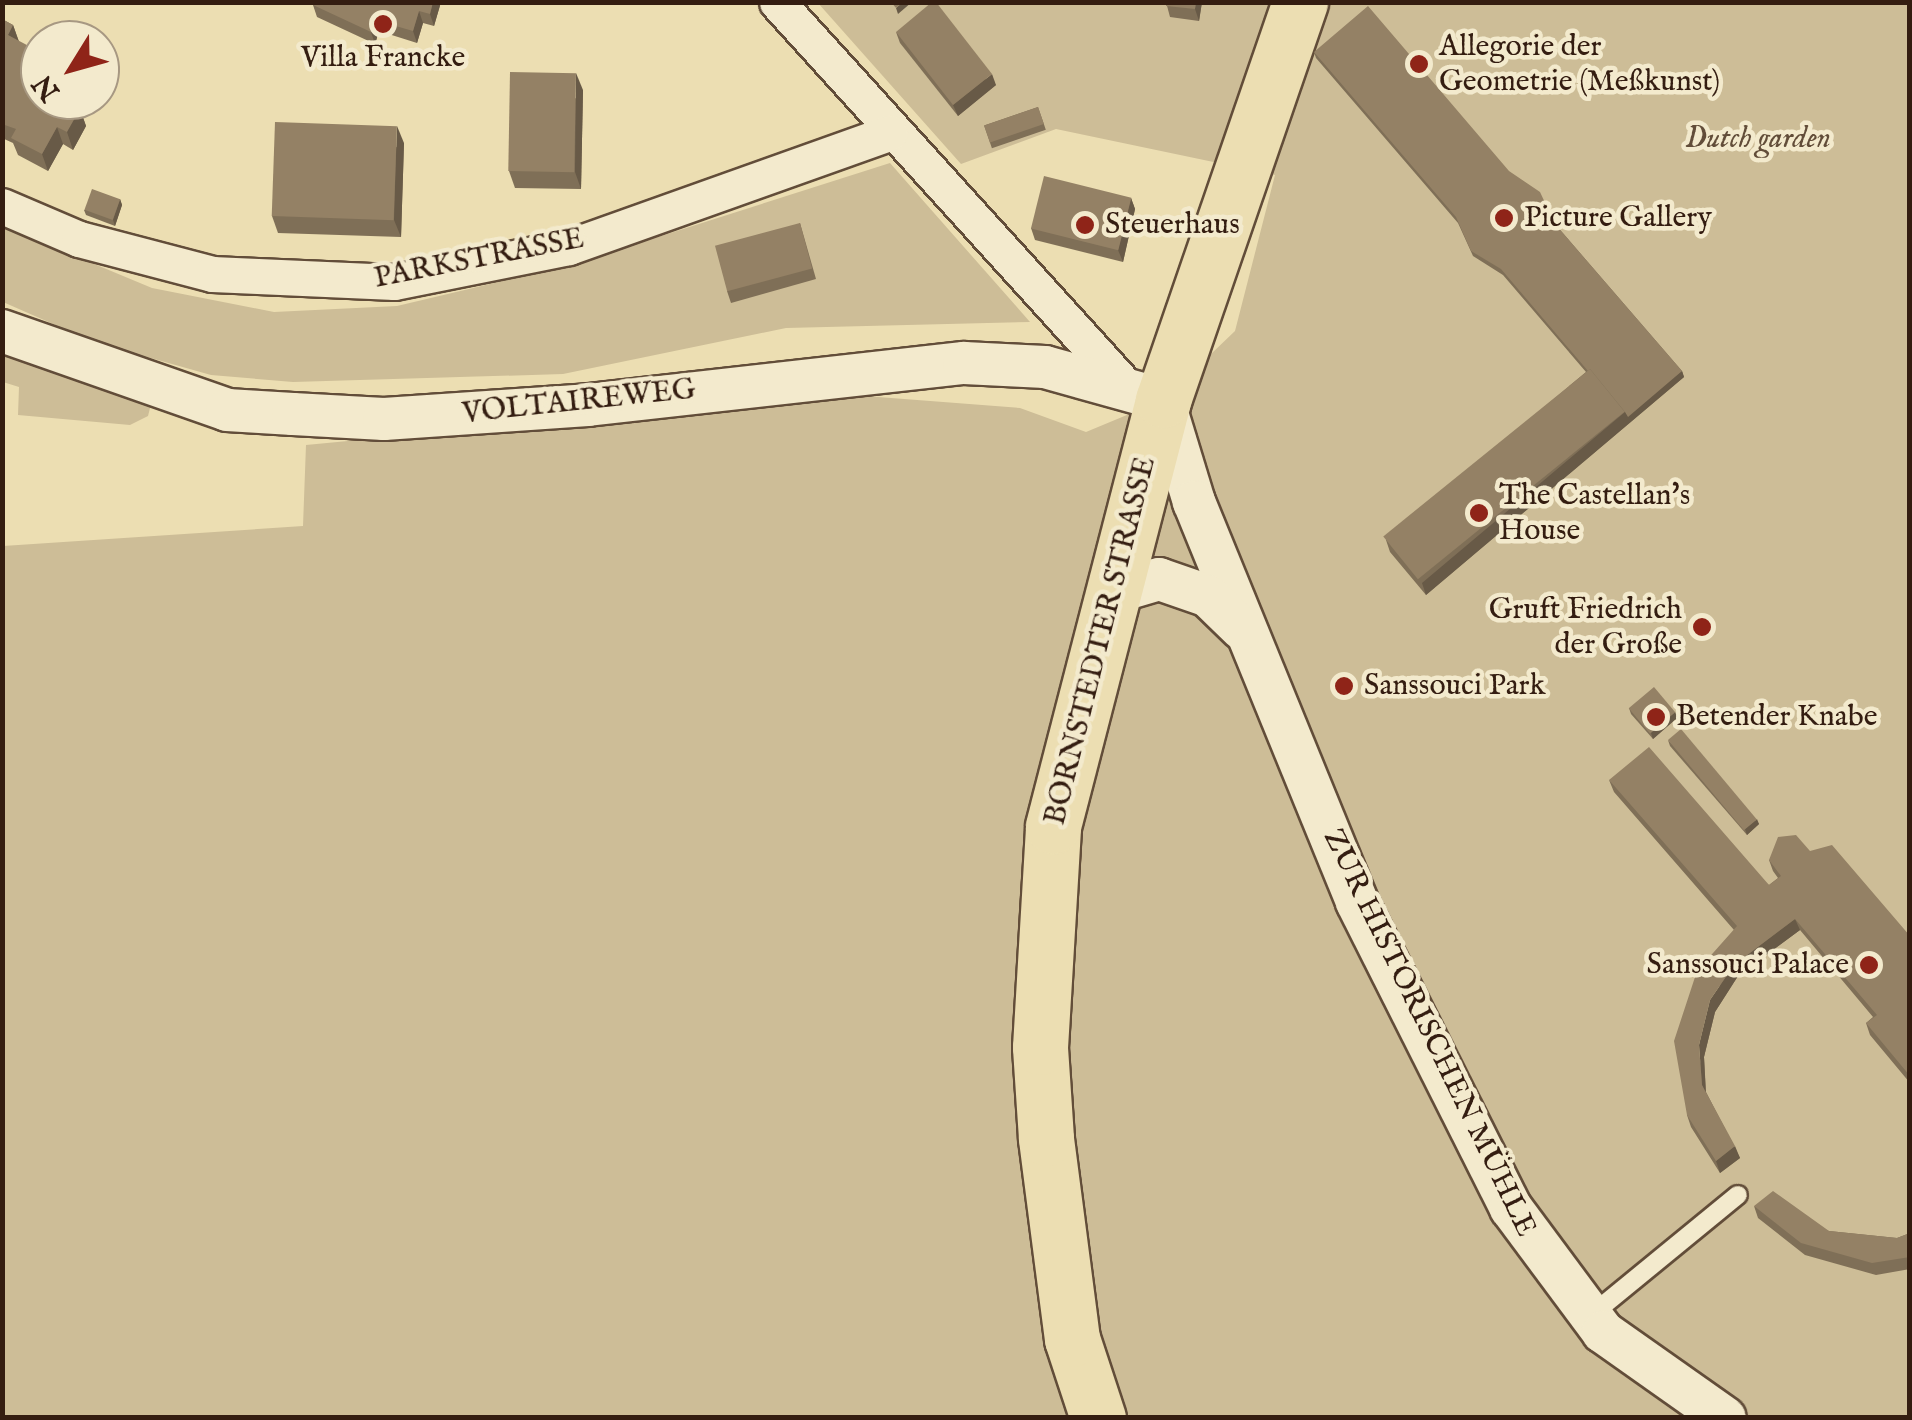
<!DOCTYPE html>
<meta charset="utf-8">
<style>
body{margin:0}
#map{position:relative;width:1912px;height:1420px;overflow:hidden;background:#ecdeb2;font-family:"IM FELL English",serif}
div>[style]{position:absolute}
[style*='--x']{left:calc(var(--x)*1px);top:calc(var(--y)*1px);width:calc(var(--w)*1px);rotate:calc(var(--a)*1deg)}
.green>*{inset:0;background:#cdbd97}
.roads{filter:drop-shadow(2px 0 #624d39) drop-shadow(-2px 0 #624d39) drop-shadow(0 2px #624d39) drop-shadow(0 -2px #624d39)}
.service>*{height:18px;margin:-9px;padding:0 9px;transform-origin:9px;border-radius:9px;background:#f3eacd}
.minor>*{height:35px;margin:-17.5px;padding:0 17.5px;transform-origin:17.5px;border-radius:17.5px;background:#f3eacd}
.tertiary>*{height:42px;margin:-21px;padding:0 21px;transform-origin:21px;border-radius:21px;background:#f3eacd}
.primary>*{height:55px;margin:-27.5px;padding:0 27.5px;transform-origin:27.5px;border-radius:27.5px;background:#ecdeb2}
.wall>*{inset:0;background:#7f6f57;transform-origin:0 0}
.shaded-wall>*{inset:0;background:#685a47}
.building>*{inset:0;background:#948165;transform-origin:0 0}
.dots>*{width:28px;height:28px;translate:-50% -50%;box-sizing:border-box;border:5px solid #f3eacd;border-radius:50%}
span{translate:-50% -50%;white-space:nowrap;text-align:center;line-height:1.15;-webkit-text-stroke:9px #f3eacd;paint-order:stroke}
.poi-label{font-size:30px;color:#341d11}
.left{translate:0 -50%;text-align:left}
.right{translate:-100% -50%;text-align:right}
.park-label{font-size:30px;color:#624d39;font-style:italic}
.street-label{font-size:30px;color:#341d11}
.frame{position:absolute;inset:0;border:5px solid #341d11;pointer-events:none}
.north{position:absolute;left:20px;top:20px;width:100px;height:100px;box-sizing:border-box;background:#f3eacd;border:2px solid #a79882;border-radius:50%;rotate:233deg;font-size:28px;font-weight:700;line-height:40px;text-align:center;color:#341d11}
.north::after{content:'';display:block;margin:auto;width:35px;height:45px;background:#8f2418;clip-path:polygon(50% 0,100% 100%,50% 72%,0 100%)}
</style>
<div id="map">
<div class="green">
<div style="clip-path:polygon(818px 3px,1909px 3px,1909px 1417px,3px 1418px,3px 546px,303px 526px,306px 445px,839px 394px,1020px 408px,1086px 432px,1163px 400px,1235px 331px,1275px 175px,1056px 129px,961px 164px)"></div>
<div style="clip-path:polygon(890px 163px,1030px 322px,786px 328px,563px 374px,293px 382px,211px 375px,94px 342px,3px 302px,3px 226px,152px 288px,274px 312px,397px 306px,570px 265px)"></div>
<div style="clip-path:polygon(2px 352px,151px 404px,148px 416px,130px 425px,18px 415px,19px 387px,3px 382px)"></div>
</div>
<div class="roads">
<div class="service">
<div style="--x:1590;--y:1316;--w:191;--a:-39.3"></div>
</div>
<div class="minor">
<div style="--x:777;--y:2;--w:513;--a:47.76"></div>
<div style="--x:2;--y:206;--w:84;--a:23.2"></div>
<div style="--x:79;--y:239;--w:138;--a:14.7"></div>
<div style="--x:212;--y:274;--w:182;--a:2.5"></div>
<div style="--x:394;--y:282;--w:178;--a:-11.3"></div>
<div style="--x:569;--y:247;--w:340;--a:-19.6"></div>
</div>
<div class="tertiary">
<div style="--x:2;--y:331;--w:238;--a:19.3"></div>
<div style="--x:227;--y:410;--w:66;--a:3.5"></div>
<div style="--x:293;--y:414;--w:91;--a:3.1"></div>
<div style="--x:384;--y:419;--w:204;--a:-3.9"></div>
<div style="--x:588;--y:405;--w:378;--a:-6.4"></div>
<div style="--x:964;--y:363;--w:81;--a:2.8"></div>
<div style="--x:1045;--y:367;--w:123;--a:15.6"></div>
<div style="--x:1163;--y:400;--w:107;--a:73.1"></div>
<div style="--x:1194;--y:502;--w:432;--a:67.8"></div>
<div style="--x:1357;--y:902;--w:343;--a:63.3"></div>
<div style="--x:1511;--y:1208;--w:154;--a:53.4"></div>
<div style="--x:1603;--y:1332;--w:149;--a:35.2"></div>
<div style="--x:1108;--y:594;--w:53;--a:-16.4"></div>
<div style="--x:1159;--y:579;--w:52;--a:19.1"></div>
<div style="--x:1208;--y:596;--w:47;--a:44.1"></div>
</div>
<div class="primary">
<div style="--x:1098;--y:1418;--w:83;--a:-108.2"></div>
<div style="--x:1072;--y:1339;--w:203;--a:-97.4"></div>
<div style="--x:1046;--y:1138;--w:91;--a:-93.8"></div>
<div style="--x:1040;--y:1047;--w:221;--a:-86.6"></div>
<div style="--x:1053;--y:826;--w:440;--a:-75.5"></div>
<div style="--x:1163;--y:400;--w:421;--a:-71"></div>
</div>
</div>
<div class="wall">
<div style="clip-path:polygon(314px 2px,441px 2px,434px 26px,423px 23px,417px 43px,379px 31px,375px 44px,317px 17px,313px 5px)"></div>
<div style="clip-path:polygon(1166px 2px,1202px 2px,1199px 21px,1170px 17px)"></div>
<div style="clip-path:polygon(2px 19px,13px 25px,40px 100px,85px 100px,80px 109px,86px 126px,73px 150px,63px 144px,48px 171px,18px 155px,13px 143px,2px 138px)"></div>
<div style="clip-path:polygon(896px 32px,996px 85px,958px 116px,900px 43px)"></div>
<div style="clip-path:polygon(1314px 52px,1555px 224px,1682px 371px,1684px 377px,1426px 595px,1390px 552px,1386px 540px,1586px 372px,1503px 275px,1473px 256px,1458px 223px,1316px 58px)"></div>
<div style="clip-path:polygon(583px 90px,581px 189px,515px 188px,509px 171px)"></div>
<div style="left:1038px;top:107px;width:24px;height:57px;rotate:71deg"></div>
<div style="clip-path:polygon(404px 143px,401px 237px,278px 233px,272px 216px)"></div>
<div style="clip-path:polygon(1131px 198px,1135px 209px,1123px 262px,1035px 240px,1031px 228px)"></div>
<div style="clip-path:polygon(120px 199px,122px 205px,115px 226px,86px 215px,84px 210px)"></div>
<div style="clip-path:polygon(800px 223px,816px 279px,731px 303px,727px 291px)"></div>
<div style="clip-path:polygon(1629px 708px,1675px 712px,1677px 718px,1653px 739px,1631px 714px)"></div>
<div style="clip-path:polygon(1668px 740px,1759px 824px,1747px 835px,1670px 746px)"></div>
<div style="clip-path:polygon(1609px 780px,1769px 885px,1778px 878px,1773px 871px,1769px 860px,1810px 851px,1910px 936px,1910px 1083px,1870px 1035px,1866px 1023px,1873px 1017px,1800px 930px,1738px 976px,1715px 1012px,1704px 1057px,1706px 1092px,1740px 1158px,1720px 1173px,1691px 1127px,1687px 1115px,1734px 930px,1614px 792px)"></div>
<div style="clip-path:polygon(1754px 1206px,1829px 1231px,1897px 1238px,1910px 1233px,1910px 1269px,1876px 1275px,1805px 1255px,1758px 1218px)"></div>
</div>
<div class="shaded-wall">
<div style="clip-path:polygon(433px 2px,441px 2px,434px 26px,430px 14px)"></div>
<div style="clip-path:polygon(903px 2px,912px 2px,898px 14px,896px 8px)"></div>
<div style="clip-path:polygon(1196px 2px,1202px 2px,1199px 21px,1195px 9px)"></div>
<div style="clip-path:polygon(419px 11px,423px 23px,417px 43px,413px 31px)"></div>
<div style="clip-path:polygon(375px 20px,379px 31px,375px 44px,371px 32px)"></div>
<div style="clip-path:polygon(13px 25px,19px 42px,8px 35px)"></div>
<div style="clip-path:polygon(576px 73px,583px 90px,581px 189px,575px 172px)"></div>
<div style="clip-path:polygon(992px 74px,996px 85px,958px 116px,953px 105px)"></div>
<div style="clip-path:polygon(69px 100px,85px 100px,80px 109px,86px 126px,73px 150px,67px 132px)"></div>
<div style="clip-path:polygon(397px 126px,404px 143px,401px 237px,394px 220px)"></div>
<div style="clip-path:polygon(57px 127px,63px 144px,48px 171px,42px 154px)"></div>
<div style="clip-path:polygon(1131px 198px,1135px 209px,1123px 262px,1118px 250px)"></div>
<div style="clip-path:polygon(120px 199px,122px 205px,115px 226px,113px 220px)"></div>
<div style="clip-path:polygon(1682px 371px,1684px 377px,1426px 595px,1422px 583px,1625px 412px)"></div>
<div style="clip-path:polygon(1675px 712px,1677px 718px,1653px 739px,1651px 733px)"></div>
<div style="clip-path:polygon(1757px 819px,1759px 824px,1747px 835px,1745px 829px)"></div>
<div style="clip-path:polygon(1795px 919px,1800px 930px,1738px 976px,1715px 1012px,1704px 1057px,1706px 1097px,1702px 1085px,1699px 1045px,1710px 1000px,1734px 965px)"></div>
<div style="clip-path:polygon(1735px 1146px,1740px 1158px,1720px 1173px,1716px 1161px)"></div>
</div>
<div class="building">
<div style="clip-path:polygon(314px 2px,433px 2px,430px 14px,419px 11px,413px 31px,375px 20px,371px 32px,313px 5px)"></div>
<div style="clip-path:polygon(891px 2px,903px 2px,896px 8px)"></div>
<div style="clip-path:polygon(932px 2px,936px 2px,992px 74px,953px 105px,896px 32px)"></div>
<div style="clip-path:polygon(1166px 2px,1196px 2px,1195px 9px,1166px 6px)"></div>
<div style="clip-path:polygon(1368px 6px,1509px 171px,1540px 192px,1555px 224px,1682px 371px,1628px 417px,1625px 412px,1590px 369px,1588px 371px,1501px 269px,1471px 251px,1456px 217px,1314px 52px)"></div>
<div style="clip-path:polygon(2px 19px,13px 25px,8px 35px,40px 52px,40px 100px,69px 100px,68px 102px,80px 109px,67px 132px,57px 127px,42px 154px,11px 138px,16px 129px,2px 124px)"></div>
<div style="left:510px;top:72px;width:66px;height:99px;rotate:1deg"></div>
<div style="left:1038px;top:107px;width:18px;height:57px;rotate:71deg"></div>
<div style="left:275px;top:122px;width:122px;height:94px;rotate:2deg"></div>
<div style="left:1044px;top:176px;width:90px;height:54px;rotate:14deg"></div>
<div style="left:92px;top:189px;width:30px;height:22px;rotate:20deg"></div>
<div style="left:800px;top:223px;width:47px;height:88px;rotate:75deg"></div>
<div style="left:1590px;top:369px;width:55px;height:266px;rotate:51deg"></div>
<div style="left:1654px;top:687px;width:33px;height:33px;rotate:50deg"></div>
<div style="left:1681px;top:729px;width:118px;height:17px;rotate:50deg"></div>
<div style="clip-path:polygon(1649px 747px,1769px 885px,1781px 876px,1769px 860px,1778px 837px,1796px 835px,1810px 851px,1832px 845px,1910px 936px,1910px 1076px,1866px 1023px,1877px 1015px,1795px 919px,1734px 965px,1710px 1000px,1699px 1045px,1702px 1085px,1735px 1146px,1716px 1161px,1687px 1115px,1674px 1041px,1697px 971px,1737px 926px,1609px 780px)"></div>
<div style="clip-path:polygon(1773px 1191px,1829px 1231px,1897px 1238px,1910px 1233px,1910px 1257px,1872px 1263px,1801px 1243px,1754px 1206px)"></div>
</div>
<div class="dots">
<div style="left:383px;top:24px;background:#8f2418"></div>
<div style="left:1419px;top:64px;background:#8f2418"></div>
<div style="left:1504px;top:218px;background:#8f2418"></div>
<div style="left:1085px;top:225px;background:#8f2418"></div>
<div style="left:1479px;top:513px;background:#8f2418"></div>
<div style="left:1702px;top:627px;background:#8f2418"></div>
<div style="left:1344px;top:686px;background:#8f2418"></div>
<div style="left:1656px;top:717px;background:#8f2418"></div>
<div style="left:1869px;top:965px;background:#8f2418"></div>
</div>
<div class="poi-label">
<span class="left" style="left:1439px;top:64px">Allegorie der<br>Geometrie (Meßkunst)</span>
<span style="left:383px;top:58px">Villa Francke</span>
<span class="left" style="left:1524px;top:218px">Picture Gallery</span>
<span class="left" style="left:1105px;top:225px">Steuerhaus</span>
<span class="left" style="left:1499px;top:513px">The Castellan's<br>House</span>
<span class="right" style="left:1682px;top:627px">Gruft Friedrich<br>der Große</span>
<span class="left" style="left:1364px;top:686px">Sanssouci Park</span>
<span class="left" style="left:1676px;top:717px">Betender Knabe</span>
<span class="right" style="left:1849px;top:965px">Sanssouci Palace</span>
</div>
<div class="park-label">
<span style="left:1758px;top:139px">Dutch garden</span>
</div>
<div class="street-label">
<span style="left:479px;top:259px;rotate:-11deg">PARKSTRASSE</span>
<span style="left:579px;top:402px;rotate:-6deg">VOLTAIREWEG</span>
<span style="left:1101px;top:641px;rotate:-76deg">BORNSTEDTER STRASSE</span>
<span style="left:1429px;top:1033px;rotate:64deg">ZUR HISTORISCHEN MÜHLE</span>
</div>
<div class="frame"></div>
<div class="north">N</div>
</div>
